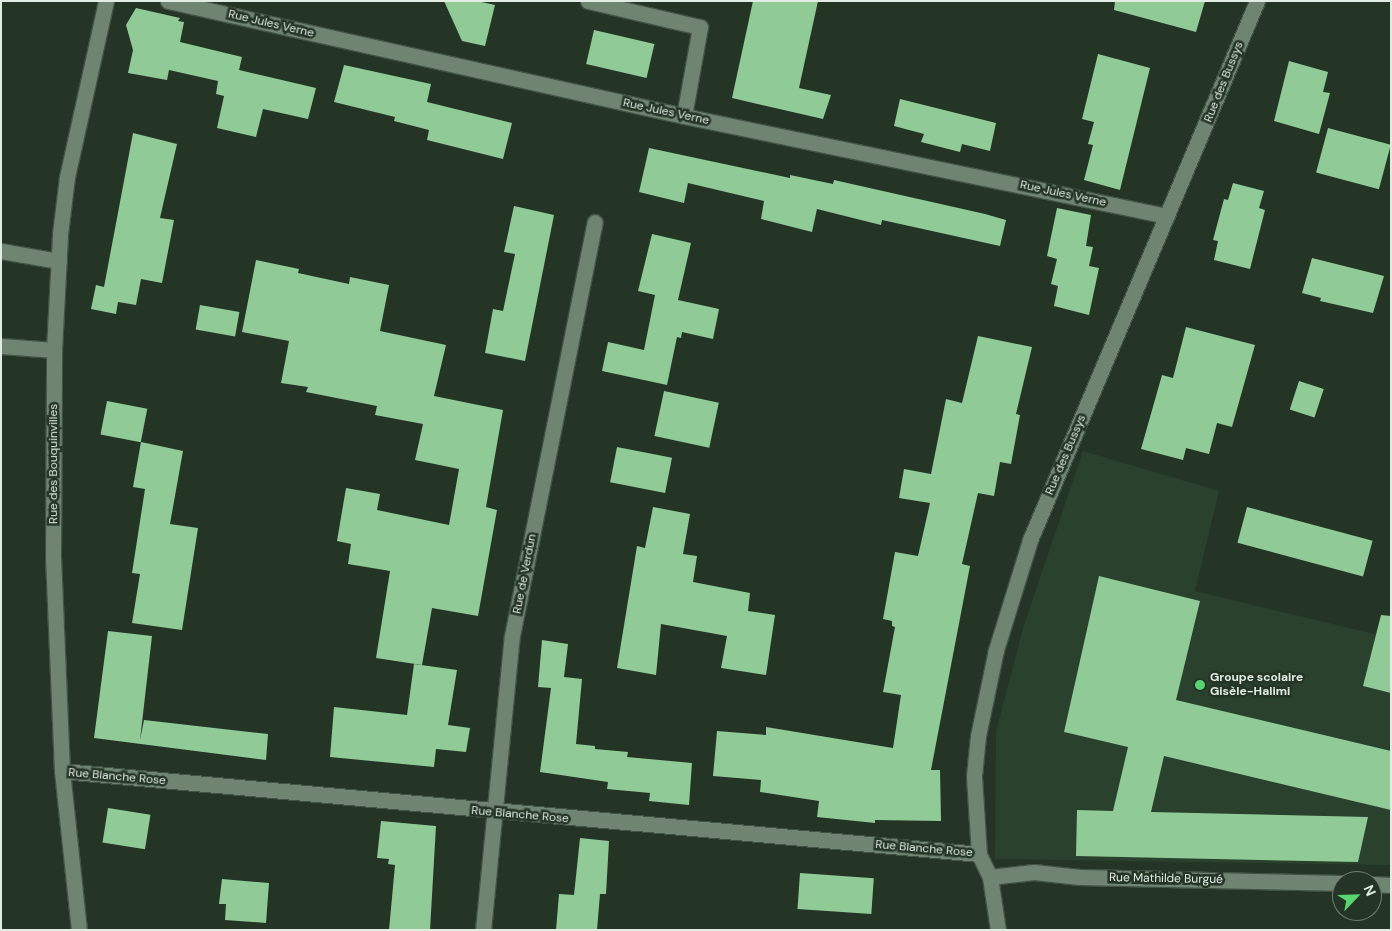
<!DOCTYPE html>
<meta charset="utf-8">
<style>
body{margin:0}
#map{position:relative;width:1392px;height:931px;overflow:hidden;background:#243526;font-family:"DM Sans",sans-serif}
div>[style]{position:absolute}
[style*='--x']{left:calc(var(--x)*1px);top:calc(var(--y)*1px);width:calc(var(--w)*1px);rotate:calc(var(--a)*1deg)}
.built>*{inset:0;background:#2a412d}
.building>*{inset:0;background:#90cb97;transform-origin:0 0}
.roads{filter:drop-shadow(1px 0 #435346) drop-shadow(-1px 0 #435346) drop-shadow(0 1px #435346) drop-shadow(0 -1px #435346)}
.lane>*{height:15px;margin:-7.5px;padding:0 7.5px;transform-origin:7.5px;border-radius:7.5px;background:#708472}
.street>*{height:15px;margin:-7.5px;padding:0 7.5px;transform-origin:7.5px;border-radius:7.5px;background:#708472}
.dots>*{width:14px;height:14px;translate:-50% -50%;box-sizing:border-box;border:2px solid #243526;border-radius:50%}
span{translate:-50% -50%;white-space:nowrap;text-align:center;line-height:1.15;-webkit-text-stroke:5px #243526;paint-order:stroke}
.street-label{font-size:12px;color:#e1ece2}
.poi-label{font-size:12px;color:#e1ece2;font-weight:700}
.left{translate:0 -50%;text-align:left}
.frame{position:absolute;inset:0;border:2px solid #e1ece2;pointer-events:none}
.north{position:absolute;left:1332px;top:871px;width:50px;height:50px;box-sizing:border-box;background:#243526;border:1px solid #707e71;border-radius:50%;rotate:66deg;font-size:14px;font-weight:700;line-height:20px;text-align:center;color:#e1ece2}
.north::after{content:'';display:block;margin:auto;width:18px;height:22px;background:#57d570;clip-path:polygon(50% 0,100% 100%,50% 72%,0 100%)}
</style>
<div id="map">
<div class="built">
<div style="clip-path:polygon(1083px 451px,1219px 491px,1195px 591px,1391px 638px,1391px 865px,995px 859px,996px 731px,1024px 625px)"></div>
</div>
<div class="building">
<div style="clip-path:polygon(444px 1px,477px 1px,495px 5px,485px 46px,462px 41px)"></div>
<div style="clip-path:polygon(753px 1px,818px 1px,799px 88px,831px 95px,823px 119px,732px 98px)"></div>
<div style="clip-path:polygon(1115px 1px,1205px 1px,1196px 32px,1114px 10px)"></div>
<div style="clip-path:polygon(136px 8px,180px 18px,178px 21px,184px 22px,180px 42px,242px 57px,239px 70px,316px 88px,308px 119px,263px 109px,256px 137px,217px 128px,224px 96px,216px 94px,218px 81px,169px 70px,167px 80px,128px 73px,133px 50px,126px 25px)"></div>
<div style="left:594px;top:30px;width:62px;height:35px;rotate:13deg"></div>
<div style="clip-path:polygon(1098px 54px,1150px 68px,1120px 190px,1084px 180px,1093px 145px,1088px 144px,1094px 122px,1082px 119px)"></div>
<div style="clip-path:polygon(1289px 61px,1328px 72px,1323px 92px,1330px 93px,1319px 134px,1274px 121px)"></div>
<div style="clip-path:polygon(344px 65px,431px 84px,427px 102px,512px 123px,503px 159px,427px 140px,429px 130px,394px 121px,395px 117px,334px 102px)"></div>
<div style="clip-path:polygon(900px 99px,996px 123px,990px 151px,962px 144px,960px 152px,921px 142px,924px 134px,894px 126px)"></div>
<div style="left:1328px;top:128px;width:65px;height:46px;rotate:15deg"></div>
<div style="clip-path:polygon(133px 133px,177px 144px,160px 218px,174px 220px,162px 283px,141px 279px,136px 305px,118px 302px,116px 314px,91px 309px,96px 285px,104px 287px)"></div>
<div style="clip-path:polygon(649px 148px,790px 178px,790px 175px,833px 184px,834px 180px,985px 214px,1006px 220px,1000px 246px,882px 220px,881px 225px,817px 209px,812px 232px,761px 219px,764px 201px,688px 183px,684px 203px,639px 192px)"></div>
<div style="clip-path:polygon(1233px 183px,1264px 191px,1259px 208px,1265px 210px,1250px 269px,1214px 260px,1218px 241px,1213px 240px,1224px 199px,1228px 200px)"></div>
<div style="clip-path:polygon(514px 206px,554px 215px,525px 361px,485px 353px,493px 309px,503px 311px,515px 254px,504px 252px)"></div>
<div style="clip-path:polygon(1057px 208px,1091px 215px,1086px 246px,1093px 247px,1089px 266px,1099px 268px,1089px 315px,1054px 306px,1058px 286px,1051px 284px,1057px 259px,1047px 256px)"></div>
<div style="clip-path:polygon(652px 234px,691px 243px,678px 300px,719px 309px,713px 339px,682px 332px,681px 338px,677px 337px,667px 385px,602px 371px,608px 342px,644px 350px,655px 295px,638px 291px)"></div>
<div style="clip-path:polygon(1312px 258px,1384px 276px,1373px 313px,1320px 301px,1321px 298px,1302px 293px)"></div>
<div style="clip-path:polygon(256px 260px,299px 269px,298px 273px,349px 284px,350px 277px,389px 285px,380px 331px,446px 345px,434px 396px,503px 410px,486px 507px,497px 510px,478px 616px,432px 608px,422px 665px,376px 658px,390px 571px,348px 564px,351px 544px,337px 541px,346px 488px,380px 494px,377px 510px,449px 525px,459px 469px,415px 460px,423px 424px,375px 415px,377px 406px,306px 392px,308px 387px,281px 383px,289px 341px,242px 332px)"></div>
<div style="left:200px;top:305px;width:40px;height:25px;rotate:10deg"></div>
<div style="clip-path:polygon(1186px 327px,1255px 345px,1232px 427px,1217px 423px,1209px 454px,1186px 448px,1183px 460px,1141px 449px,1162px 375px,1173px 378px)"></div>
<div style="clip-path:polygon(978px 336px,1032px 347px,1016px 414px,1020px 415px,1011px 464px,1000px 462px,994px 496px,978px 493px,962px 564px,970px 566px,931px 770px,940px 770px,941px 821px,875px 820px,875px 823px,817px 817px,819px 801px,760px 792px,761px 780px,713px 776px,717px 731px,766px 735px,766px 727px,893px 748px,901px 695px,883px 692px,895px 627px,892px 626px,892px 621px,883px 619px,895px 552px,918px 556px,930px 503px,899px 498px,904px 469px,931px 474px,946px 399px,962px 403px)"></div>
<div style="left:1299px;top:381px;width:26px;height:30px;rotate:18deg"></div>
<div style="left:664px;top:391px;width:56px;height:46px;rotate:12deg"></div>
<div style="left:107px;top:401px;width:41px;height:34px;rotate:11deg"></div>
<div style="clip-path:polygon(141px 442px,183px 451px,170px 524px,198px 528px,182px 630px,132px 623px,140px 574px,132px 573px,145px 489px,133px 487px)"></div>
<div style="left:617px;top:447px;width:56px;height:36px;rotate:11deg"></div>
<div style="clip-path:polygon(653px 507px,690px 514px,683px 554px,697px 556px,693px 582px,750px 593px,748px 611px,775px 615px,766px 675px,721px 668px,727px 636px,661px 624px,656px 675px,617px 668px,637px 546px,645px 548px)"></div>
<div style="left:1247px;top:507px;width:130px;height:37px;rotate:15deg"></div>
<div style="clip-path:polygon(1099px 576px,1200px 601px,1176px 700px,1391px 751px,1391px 810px,1164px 756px,1151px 812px,1368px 817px,1358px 862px,1076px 856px,1077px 810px,1113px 811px,1128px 747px,1064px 732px)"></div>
<div style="clip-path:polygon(1381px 615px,1391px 616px,1391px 693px,1363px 686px)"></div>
<div style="clip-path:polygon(108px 631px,152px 636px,140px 740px,144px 720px,268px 734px,266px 760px,94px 738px)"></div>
<div style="clip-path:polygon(542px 640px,568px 644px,564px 677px,582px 679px,576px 744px,595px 746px,595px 749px,628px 752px,627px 757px,692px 763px,689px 805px,649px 801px,650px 793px,607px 789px,608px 782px,540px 772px,551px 688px,538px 687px)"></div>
<div style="clip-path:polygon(414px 664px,457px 670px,448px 725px,470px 728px,466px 752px,436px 749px,434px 767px,330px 757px,334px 707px,407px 715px)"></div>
<div style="left:108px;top:808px;width:43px;height:35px;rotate:9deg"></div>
<div style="clip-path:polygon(381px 821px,436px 826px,430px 930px,389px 930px,395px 865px,388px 864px,389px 859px,377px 858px)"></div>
<div style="clip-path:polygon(580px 838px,609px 841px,606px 894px,600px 894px,597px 930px,556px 930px,559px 894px,574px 895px)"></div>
<div style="left:800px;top:873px;width:74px;height:36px;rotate:4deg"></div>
<div style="clip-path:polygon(222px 879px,269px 883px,266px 923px,225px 920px,226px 904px,219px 904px)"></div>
</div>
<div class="roads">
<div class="lane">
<div style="--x:168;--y:1;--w:529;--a:12.56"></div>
<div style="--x:684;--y:116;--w:493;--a:11.7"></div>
<div style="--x:588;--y:1;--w:115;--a:13.1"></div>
<div style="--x:700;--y:27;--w:90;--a:100.2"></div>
<div style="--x:1;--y:251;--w:59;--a:9.8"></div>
<div style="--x:1;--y:346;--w:53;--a:4.3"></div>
<div style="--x:62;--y:771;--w:921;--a:5.17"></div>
</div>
<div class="street">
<div style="--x:990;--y:877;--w:44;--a:-6.5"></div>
<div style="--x:1034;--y:872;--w:46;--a:6.2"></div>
<div style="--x:1080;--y:877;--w:262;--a:1.3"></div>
<div style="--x:1372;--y:884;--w:19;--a:3"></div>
<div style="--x:79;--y:930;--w:160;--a:-96.1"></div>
<div style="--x:62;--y:771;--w:212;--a:-92.4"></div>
<div style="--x:53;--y:559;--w:209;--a:-89.7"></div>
<div style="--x:54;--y:350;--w:116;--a:-87"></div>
<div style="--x:60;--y:234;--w:57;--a:-83"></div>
<div style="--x:67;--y:177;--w:180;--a:-77.5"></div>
<div style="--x:483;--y:930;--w:295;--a:-84.4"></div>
<div style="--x:512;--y:636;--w:422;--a:-78.7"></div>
<div style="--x:998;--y:930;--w:54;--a:-98.6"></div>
<div style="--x:990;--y:877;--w:25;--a:-116"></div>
<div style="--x:979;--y:854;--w:78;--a:-93.7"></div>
<div style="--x:974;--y:776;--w:40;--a:-84.3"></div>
<div style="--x:978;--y:736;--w:88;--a:-78.2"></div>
<div style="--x:996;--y:650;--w:115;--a:-72.8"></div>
<div style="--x:1030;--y:540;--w:585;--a:-67.16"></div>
</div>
</div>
<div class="dots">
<div style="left:1200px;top:685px;background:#57d570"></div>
</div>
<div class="street-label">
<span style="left:271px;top:24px;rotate:13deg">Rue Jules Verne</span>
<span style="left:1224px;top:82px;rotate:-68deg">Rue des Bussys</span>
<span style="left:666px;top:112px;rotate:12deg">Rue Jules Verne</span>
<span style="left:1063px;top:194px;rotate:12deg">Rue Jules Verne</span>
<span style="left:1066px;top:455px;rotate:-67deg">Rue des Bussys</span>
<span style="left:54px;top:464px;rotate:-90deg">Rue des Bouquinvilles</span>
<span style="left:525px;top:574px;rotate:-79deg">Rue de Verdun</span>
<span style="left:117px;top:777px;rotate:5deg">Rue Blanche Rose</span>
<span style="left:520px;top:815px;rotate:5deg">Rue Blanche Rose</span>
<span style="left:924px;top:849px;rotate:5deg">Rue Blanche Rose</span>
<span style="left:1166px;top:879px;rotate:1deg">Rue Mathilde Burgué</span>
</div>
<div class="poi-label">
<span class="left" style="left:1210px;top:685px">Groupe scolaire<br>Gisèle-Halimi</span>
</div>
<div class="frame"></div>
<div class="north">N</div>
</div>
